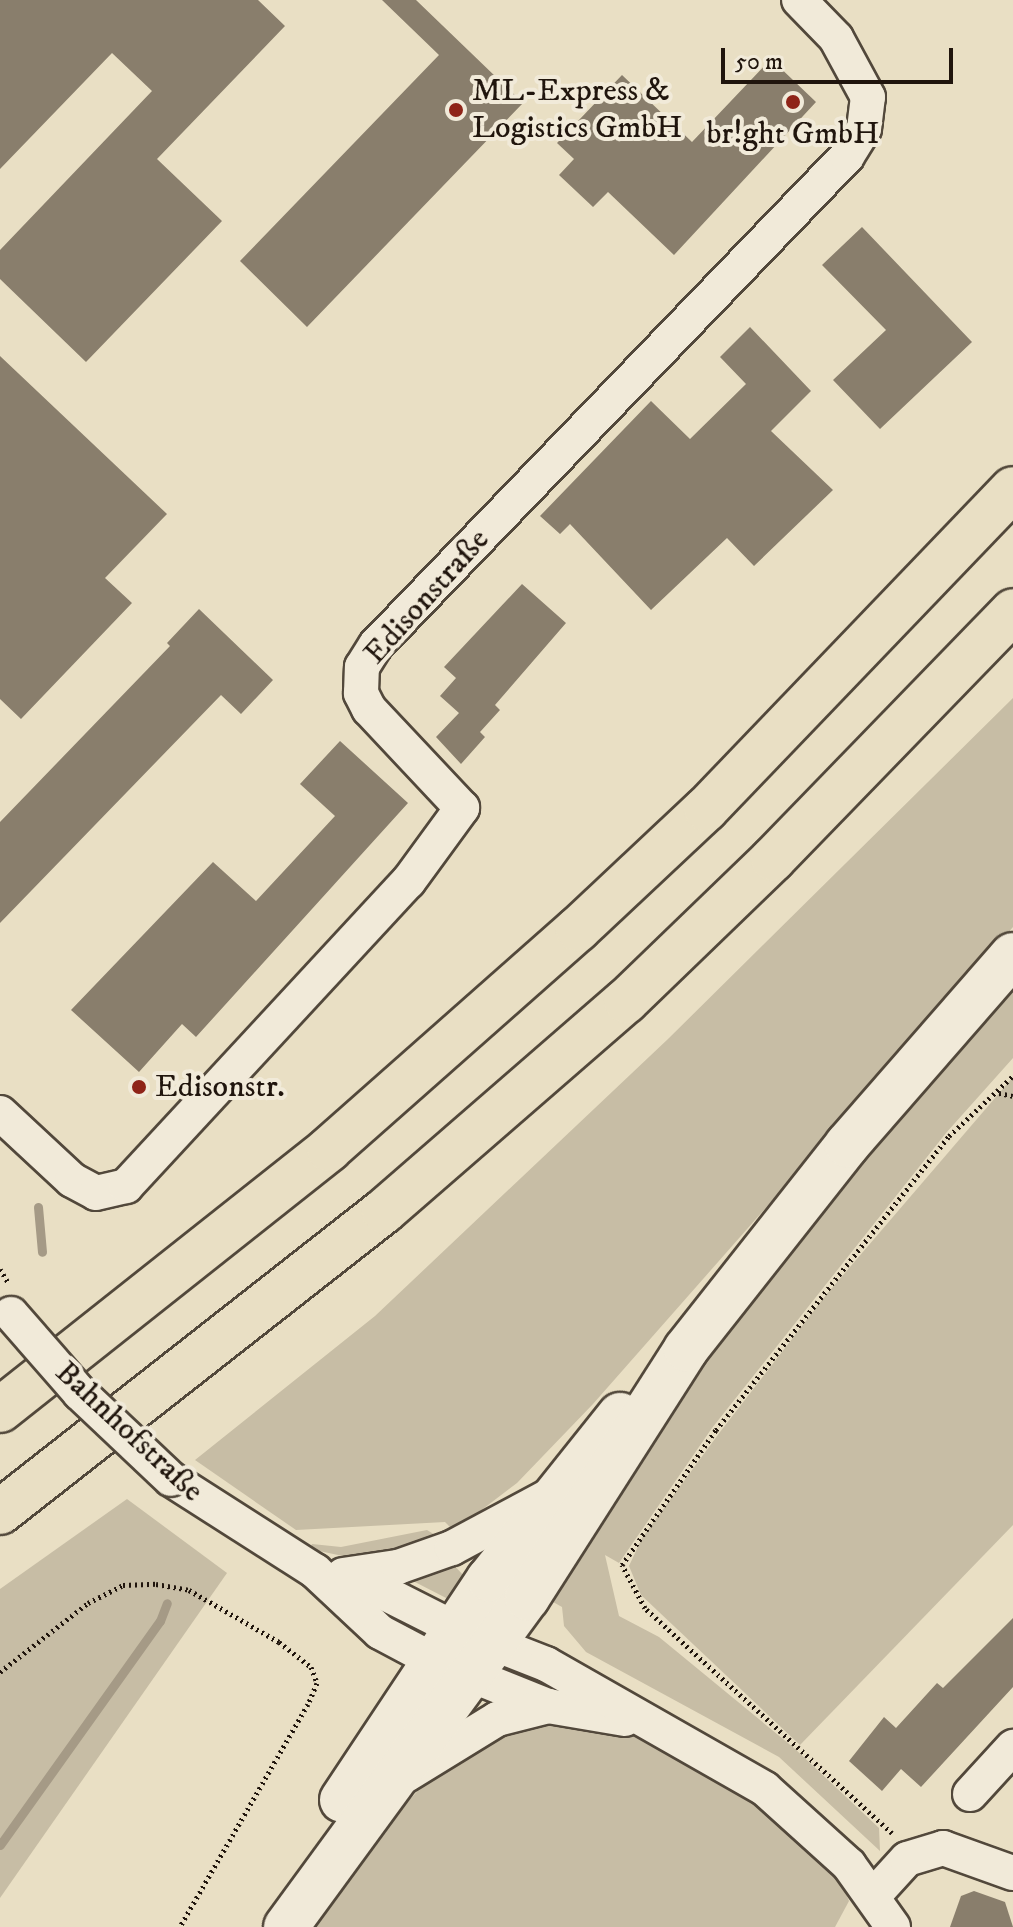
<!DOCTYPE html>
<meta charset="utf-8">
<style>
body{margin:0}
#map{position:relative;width:1013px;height:1927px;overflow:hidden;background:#e9dfc4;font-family:"IM FELL DW Pica",serif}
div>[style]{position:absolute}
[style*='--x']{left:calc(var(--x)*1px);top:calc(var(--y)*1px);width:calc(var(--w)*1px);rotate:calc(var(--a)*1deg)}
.green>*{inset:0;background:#c7bda5}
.stream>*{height:9px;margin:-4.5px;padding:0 4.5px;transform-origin:4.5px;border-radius:4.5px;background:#a59a86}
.building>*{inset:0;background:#897e6c}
.path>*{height:5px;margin-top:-2.5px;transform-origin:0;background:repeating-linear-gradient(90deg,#20150d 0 2px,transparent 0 6px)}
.roads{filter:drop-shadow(2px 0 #52483b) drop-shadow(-2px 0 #52483b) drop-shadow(0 2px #52483b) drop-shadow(0 -2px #52483b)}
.minor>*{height:34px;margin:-17px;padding:0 17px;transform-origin:17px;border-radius:17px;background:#f1ead9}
.secondary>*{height:44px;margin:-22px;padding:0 22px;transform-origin:22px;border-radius:22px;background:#f1ead9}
.motorway>*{height:44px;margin:-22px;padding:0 22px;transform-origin:22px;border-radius:22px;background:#e9dfc4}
.bridges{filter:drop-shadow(2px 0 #52483b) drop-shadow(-2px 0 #52483b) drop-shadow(0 2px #52483b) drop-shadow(0 -2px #52483b)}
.minor-bridge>*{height:34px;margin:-17px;padding:0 17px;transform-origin:17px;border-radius:17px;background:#f1ead9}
.dots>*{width:22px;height:22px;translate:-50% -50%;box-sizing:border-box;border:4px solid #f1ead9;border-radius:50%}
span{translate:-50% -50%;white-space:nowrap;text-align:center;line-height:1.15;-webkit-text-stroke:8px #f1ead9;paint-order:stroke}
.poi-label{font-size:32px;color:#20150d}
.left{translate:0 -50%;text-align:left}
.street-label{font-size:32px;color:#20150d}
.scale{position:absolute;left:721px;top:48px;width:232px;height:36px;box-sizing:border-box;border:4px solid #20150d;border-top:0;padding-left:10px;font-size:24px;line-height:28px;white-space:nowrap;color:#20150d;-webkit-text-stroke:6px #f1ead9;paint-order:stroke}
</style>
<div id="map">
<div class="green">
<div style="clip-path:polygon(1013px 698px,1013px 927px,593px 1404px,517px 1483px,454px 1531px,445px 1522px,296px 1530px,195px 1460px,375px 1316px,668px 1039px)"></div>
<div style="clip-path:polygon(1013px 979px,1013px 1058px,946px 1133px,712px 1428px,619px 1563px,605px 1555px,619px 1616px,659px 1637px,794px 1748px,879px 1828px,880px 1851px,779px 1757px,586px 1652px,564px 1626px,562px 1607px,546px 1598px,560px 1569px,747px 1300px)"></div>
<div style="clip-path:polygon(1013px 1077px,1013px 1525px,800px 1745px,641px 1595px,629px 1566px,642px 1538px,720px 1432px,826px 1295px)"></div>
<div style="clip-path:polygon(127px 1499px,227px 1573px,0 1898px,0 1589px)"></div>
<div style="clip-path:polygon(427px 1530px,440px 1538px,420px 1548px,352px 1558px,310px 1549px,312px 1544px,341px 1547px)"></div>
<div style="clip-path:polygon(450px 1561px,465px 1577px,450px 1600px,413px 1581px)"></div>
<div style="clip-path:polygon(546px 1722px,622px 1727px,730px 1783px,783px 1823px,841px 1882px,849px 1901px,835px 1927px,311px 1927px,355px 1860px,433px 1774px,487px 1738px)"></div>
</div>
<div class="stream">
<div style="--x:38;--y:1207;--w:45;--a:84.9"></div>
<div style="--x:0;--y:1845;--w:275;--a:-54.5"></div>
<div style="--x:160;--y:1621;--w:19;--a:-69"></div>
</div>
<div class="building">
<div style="clip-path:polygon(0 0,258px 0,285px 26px,157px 159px,222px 221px,86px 362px,0 279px,0 250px,152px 91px,112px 53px,0 169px)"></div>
<div style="clip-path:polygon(382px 0,416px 0,523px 103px,307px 327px,240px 261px,439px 55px)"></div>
<div style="clip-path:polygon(771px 59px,816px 102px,674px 255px,608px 192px,593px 207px,559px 175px,574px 159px,557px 143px,622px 75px,692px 142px)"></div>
<div style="clip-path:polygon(862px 227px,972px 342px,880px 429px,833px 380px,886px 330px,822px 265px)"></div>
<div style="clip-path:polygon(750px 327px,811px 391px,771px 431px,833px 490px,754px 566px,727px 538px,651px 610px,570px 524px,560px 534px,540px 516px,651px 401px,690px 439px,746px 384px,720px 357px)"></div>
<div style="clip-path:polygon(0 356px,167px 514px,105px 578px,132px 603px,21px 719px,0 699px)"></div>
<div style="clip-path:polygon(522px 584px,566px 623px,495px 705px,500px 710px,480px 732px,485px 737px,461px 764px,436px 737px,459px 713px,440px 696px,456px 678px,444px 667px)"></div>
<div style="clip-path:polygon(199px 609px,273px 680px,241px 714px,221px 695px,0 923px,0 822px,170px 646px,167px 643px)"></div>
<div style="clip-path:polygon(340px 741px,408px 803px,196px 1037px,182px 1024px,139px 1072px,71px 1010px,213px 862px,256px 901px,335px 816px,300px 784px)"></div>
<div style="clip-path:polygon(1013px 1618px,1013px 1687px,921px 1787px,901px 1769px,882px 1791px,849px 1761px,884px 1717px,896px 1728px,937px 1683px,943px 1688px)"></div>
<div style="clip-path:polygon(974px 1891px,1005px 1902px,1013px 1927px,950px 1927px,961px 1896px)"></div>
</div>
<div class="path">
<div style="--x:999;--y:1093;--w:14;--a:12"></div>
<div style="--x:0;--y:1269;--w:17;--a:59"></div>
<div style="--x:0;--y:1672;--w:112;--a:-38.1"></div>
<div style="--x:88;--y:1603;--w:39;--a:-27"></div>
<div style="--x:123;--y:1585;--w:33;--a:-2"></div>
<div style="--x:156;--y:1584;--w:34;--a:10"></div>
<div style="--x:189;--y:1590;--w:104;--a:30"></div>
<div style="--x:279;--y:1642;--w:41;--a:38"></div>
<div style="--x:311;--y:1667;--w:17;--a:69"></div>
<div style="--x:317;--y:1683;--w:23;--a:113"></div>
<div style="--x:308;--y:1704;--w:257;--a:119.9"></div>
<div style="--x:892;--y:1833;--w:334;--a:-137.7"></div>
<div style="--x:645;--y:1608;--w:49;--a:-118.1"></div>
<div style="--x:622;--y:1565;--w:165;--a:-55.2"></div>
<div style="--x:716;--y:1430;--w:375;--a:-51.6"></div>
<div style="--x:949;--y:1136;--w:88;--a:-43.2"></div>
</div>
<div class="roads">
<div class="minor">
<div style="--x:0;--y:1113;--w:98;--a:42.9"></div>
<div style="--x:72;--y:1180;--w:27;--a:28"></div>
<div style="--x:96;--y:1193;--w:31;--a:-13"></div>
<div style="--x:126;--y:1186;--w:415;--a:-47.2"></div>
<div style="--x:408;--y:882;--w:92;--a:-53.9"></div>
<div style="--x:462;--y:808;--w:136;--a:-133.2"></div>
<div style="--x:369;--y:709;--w:18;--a:-117"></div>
<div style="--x:361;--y:693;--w:26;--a:-88"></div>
<div style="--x:362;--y:667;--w:26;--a:-58"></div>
<div style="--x:376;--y:645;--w:679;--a:-46.07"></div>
<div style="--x:847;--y:156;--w:32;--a:-58"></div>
<div style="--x:864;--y:129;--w:32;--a:-83"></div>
<div style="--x:868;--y:97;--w:67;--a:-118.5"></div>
<div style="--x:836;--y:38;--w:53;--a:-134.2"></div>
<div style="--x:171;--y:1479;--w:171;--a:32.6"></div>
<div style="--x:315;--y:1571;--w:89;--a:43.2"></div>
<div style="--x:380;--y:1632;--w:58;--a:27.9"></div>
<div style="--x:431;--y:1659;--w:126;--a:21.9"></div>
<div style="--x:548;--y:1706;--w:78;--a:9.6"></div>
<div style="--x:343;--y:1575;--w:56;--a:-8.3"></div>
<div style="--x:398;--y:1567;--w:57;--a:-19.4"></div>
<div style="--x:452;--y:1548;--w:112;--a:-28.2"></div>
<div style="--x:351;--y:1576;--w:115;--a:26.8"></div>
<div style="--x:454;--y:1628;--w:99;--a:21.4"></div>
<div style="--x:546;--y:1664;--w:252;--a:29.7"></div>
<div style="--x:765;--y:1789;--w:113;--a:42.1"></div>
<div style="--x:849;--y:1865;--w:76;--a:54.6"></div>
<div style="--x:406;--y:1775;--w:107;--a:-31.6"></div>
<div style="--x:497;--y:1719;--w:53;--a:-14.3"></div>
<div style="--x:970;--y:1794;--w:64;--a:-47.5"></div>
<div style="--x:875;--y:1894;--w:47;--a:-47.6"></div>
<div style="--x:907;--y:1859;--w:38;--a:-17"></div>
<div style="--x:943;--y:1848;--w:74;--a:19.7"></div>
</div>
<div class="secondary">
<div style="--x:342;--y:1800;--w:265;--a:-56.4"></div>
<div style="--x:489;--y:1579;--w:210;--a:-51.4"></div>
<div style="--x:286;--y:1927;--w:408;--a:-53.8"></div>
<div style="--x:527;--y:1598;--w:295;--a:-57.4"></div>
<div style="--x:686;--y:1349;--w:260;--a:-51.7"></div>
<div style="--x:847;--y:1145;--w:252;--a:-48.9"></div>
</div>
<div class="motorway">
<div style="--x:0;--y:1410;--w:420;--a:-38.4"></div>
<div style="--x:329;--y:1149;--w:332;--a:-41.5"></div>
<div style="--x:578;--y:929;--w:175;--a:-43.2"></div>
<div style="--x:706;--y:809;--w:443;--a:-46.2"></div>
<div style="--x:0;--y:1512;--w:488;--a:-38.1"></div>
<div style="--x:384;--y:1211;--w:320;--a:-41"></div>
<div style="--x:626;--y:1001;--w:204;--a:-44"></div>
<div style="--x:773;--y:859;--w:345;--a:-45.9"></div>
</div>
</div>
<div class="bridges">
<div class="minor-bridge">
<div style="--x:11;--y:1314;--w:105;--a:48.9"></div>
<div style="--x:80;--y:1393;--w:125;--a:43.4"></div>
</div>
</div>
<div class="dots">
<div style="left:793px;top:102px;background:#8f2418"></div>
<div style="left:456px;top:110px;background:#8f2418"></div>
<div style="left:139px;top:1087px;background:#8f2418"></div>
</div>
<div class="poi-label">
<span class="left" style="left:472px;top:110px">ML-Express &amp;<br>Logistics GmbH</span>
<span style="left:793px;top:134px">br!ght GmbH</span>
<span class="left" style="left:155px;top:1087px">Edisonstr.</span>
</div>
<div class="street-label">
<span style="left:427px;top:597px;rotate:-48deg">Edisonstraße</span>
<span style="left:129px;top:1432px;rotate:43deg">Bahnhofstraße</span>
</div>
<div class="scale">50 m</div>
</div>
